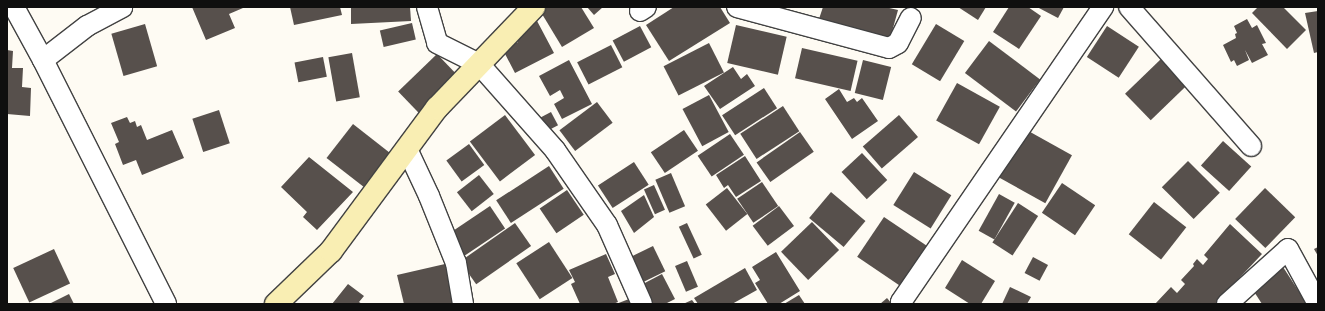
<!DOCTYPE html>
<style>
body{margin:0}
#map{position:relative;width:1325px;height:311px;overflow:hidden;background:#fefbf3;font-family:"Crimson Pro",serif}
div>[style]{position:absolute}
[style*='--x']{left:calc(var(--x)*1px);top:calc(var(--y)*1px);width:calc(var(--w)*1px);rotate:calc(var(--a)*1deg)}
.building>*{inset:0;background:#57504c;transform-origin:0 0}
.roads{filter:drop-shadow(1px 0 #424242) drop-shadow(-1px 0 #424242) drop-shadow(0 1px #424242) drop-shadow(0 -1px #424242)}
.street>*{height:20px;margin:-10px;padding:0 10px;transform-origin:10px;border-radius:10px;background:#fff}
.secondary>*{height:22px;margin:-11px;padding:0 11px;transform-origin:11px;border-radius:11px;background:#f9eeb3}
span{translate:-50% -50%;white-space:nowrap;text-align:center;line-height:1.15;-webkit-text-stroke:4px #fff;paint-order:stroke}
.frame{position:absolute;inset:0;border:8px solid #0f0f0f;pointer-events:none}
</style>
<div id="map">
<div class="building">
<div style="clip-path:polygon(192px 7px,242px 7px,243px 8px,229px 14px,235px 28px,206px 40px)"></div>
<div style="clip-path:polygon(290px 7px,340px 7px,342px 15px,294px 25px)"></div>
<div style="clip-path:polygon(351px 7px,410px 7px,411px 21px,351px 24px)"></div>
<div style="clip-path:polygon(542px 7px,581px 7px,594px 28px,562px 47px,539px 9px)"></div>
<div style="clip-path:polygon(587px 7px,603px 7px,594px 15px)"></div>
<div style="clip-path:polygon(674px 7px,720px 7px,730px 23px,669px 61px,646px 25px)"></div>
<div style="clip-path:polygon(823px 7px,885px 7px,898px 10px,890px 39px,819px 19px)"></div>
<div style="clip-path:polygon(958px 7px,986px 7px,978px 20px)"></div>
<div style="clip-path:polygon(1009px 7px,1028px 7px,1041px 16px,1019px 49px,993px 32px)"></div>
<div style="clip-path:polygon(1037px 7px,1064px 7px,1058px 18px)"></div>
<div style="clip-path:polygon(1258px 7px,1283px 7px,1306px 30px,1287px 49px,1252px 13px)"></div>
<div style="clip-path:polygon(1318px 11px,1318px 52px,1314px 53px,1305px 13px)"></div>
<div style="clip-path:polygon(536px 19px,554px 53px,515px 73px,503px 50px,518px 42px,516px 37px)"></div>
<div style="clip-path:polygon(1247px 19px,1252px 28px,1257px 25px,1266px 43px,1262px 44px,1268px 55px,1252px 63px,1245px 50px,1249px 60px,1237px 66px,1234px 60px,1231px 62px,1223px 45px,1236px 38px,1235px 34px,1237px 33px,1234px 26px)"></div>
<div style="left:412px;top:23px;width:17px;height:33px;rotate:77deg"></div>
<div style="left:145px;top:24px;width:44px;height:35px;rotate:74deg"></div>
<div style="left:936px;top:24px;width:33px;height:47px;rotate:31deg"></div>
<div style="left:736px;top:25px;width:52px;height:39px;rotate:13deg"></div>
<div style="left:640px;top:26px;width:24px;height:31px;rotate:62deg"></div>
<div style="left:1107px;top:26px;width:38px;height:37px;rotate:33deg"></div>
<div style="left:989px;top:41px;width:64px;height:40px;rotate:37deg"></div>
<div style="left:709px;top:43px;width:33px;height:51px;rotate:63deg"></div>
<div style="left:611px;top:45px;width:25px;height:38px;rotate:63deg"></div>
<div style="left:802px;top:48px;width:57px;height:31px;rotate:13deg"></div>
<div style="clip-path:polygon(7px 50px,13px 51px,12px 68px,23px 68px,22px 87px,31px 88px,30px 116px,7px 114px)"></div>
<div style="left:352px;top:53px;width:45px;height:24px;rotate:80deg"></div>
<div style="left:437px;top:54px;width:35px;height:54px;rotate:46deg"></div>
<div style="left:323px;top:57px;width:20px;height:29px;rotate:79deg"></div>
<div style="left:1161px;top:59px;width:37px;height:50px;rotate:46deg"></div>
<div style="clip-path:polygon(569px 60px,592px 104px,562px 119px,554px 104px,564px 98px,560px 90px,550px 96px,539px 76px)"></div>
<div style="left:863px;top:60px;width:29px;height:34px;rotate:14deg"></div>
<div style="clip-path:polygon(733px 67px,741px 79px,747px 74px,755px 86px,720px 109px,704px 86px)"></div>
<div style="left:957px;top:83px;width:49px;height:43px;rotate:29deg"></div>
<div style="left:764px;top:88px;width:24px;height:50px;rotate:57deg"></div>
<div style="clip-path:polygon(839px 89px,847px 102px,854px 98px,857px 102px,862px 98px,878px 121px,852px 139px,825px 99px)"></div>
<div style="left:709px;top:95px;width:42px;height:30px;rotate:62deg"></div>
<div style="left:597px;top:102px;width:26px;height:47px;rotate:53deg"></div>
<div style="left:783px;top:106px;width:30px;height:51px;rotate:57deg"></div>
<div style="left:219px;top:110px;width:35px;height:28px;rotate:72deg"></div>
<div style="left:551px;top:112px;width:15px;height:13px;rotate:62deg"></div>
<div style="left:505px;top:115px;width:50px;height:44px;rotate:53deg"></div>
<div style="left:899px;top:115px;width:29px;height:48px;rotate:49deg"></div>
<div style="clip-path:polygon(127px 117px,130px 123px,135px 121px,137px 127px,141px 125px,147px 140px,172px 130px,184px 158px,142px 175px,136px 160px,123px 165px,115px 144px,119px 142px,111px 123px)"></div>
<div style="left:353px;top:124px;width:47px;height:43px;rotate:38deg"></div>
<div style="left:1023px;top:128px;width:56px;height:55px;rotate:29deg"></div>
<div style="left:684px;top:130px;width:25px;height:40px;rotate:56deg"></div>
<div style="left:800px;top:132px;width:24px;height:53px;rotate:55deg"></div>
<div style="left:730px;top:134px;width:25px;height:39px;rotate:56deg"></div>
<div style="left:1223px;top:141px;width:38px;height:33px;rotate:42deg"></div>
<div style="left:469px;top:144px;width:26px;height:28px;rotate:54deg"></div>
<div style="left:862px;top:153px;width:37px;height:28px;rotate:47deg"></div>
<div style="clip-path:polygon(745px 156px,761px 181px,736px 197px,728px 185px,724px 188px,716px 175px)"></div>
<div style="clip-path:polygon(309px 157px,353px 192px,317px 230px,303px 217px,307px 212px,281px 187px)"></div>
<div style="left:1188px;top:161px;width:45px;height:37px;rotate:45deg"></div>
<div style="left:634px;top:162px;width:27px;height:43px;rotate:57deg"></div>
<div style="left:549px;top:166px;width:27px;height:63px;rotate:57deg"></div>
<div style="left:914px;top:172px;width:44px;height:39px;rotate:32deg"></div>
<div style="left:671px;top:173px;width:36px;height:17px;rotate:67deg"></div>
<div style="left:479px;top:175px;width:24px;height:28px;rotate:52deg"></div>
<div style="left:762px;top:182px;width:29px;height:30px;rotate:56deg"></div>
<div style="left:1062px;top:183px;width:40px;height:36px;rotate:34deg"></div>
<div style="left:654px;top:185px;width:27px;height:11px;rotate:66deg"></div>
<div style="left:727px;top:188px;width:33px;height:27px;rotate:52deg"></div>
<div style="left:1265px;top:188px;width:42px;height:43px;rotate:44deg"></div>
<div style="left:567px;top:190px;width:30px;height:33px;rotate:56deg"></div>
<div style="left:831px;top:192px;width:45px;height:34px;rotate:40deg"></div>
<div style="left:999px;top:194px;width:18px;height:42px;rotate:29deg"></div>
<div style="clip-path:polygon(644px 195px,654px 217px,634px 233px,621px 211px)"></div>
<div style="left:1154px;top:202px;width:41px;height:41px;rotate:38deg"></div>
<div style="left:1018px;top:203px;width:24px;height:47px;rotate:33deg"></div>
<div style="left:490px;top:206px;width:27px;height:52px;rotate:56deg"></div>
<div style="left:779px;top:206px;width:25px;height:33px;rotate:53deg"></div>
<div style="left:884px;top:217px;width:61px;height:48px;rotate:34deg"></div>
<div style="left:812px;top:222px;width:39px;height:43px;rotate:46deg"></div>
<div style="left:515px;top:223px;width:28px;height:67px;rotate:55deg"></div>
<div style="left:687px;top:223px;width:35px;height:9px;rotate:65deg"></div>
<div style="clip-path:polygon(1230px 224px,1262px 254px,1215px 304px,1155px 304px,1171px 287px,1177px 293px,1185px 284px,1181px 280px,1194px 266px,1193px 264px,1197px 259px,1203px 265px,1208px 259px,1204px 255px)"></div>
<div style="left:549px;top:242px;width:43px;height:39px;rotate:57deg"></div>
<div style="left:653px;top:246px;width:28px;height:25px;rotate:64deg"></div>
<div style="clip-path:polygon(1318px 247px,1318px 256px,1314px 249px)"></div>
<div style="left:54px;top:249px;width:38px;height:45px;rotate:65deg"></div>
<div style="clip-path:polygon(776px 252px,800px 291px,779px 304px,768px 304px,755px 283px,760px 280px,752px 267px)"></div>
<div style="clip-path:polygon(606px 254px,615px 274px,608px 277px,618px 302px,613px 304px,580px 304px,571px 284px,575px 282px,569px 270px)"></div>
<div style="left:1033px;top:257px;width:17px;height:18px;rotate:28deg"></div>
<div style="clip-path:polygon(962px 260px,995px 281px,981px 304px,970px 304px,945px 288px)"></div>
<div style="left:687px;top:261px;width:28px;height:13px;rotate:67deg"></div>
<div style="clip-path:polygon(445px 264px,453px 303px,404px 304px,397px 275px)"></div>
<div style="clip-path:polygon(1283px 267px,1307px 304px,1262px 304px,1251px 287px)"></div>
<div style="clip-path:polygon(745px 268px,757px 290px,732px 304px,698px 304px,694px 298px)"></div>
<div style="clip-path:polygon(662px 274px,675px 299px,665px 304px,651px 304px,641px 285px)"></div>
<div style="clip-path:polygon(348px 284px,364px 296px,359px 302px,362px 304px,332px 304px)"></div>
<div style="clip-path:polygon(1010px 287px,1031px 297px,1027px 304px,1002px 304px)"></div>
<div style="clip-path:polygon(69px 294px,74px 304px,49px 304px)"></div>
<div style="clip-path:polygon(799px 295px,805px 304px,784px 304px)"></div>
<div style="clip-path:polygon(887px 298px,892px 304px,880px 304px)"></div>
<div style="clip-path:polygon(629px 299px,632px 304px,616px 304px)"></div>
<div style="clip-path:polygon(692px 300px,695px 304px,683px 304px)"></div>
</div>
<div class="roads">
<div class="street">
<div style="--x:14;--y:7;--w:60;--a:61.3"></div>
<div style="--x:43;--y:60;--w:56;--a:-37.7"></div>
<div style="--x:87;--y:26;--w:40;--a:-28"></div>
<div style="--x:427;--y:7;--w:37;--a:74"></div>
<div style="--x:437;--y:43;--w:47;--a:26.6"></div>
<div style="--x:479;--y:64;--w:115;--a:48.5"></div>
<div style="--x:555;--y:150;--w:91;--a:55.3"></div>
<div style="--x:607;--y:225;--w:86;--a:66.1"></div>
<div style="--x:737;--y:7;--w:157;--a:15.1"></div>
<div style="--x:889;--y:48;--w:10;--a:-29"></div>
<div style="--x:898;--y:43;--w:28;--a:-63"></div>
<div style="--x:1129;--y:7;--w:185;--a:48.7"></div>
<div style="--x:640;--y:11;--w:7;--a:-34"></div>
<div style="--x:43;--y:60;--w:273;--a:63.2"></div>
<div style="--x:407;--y:149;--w:52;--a:64.9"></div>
<div style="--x:429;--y:196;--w:72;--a:68.1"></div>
<div style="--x:456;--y:263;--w:42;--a:80.3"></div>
<div style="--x:902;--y:304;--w:2;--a:-117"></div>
<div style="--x:901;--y:302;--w:358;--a:-55.6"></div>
<div style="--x:1227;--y:304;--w:82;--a:-42"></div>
<div style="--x:1288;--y:249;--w:63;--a:61.4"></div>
</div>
<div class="secondary">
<div style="--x:276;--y:304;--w:76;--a:-43.9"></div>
<div style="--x:331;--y:251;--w:178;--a:-53.5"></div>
<div style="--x:437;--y:108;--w:140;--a:-46.2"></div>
</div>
</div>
<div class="frame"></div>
</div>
